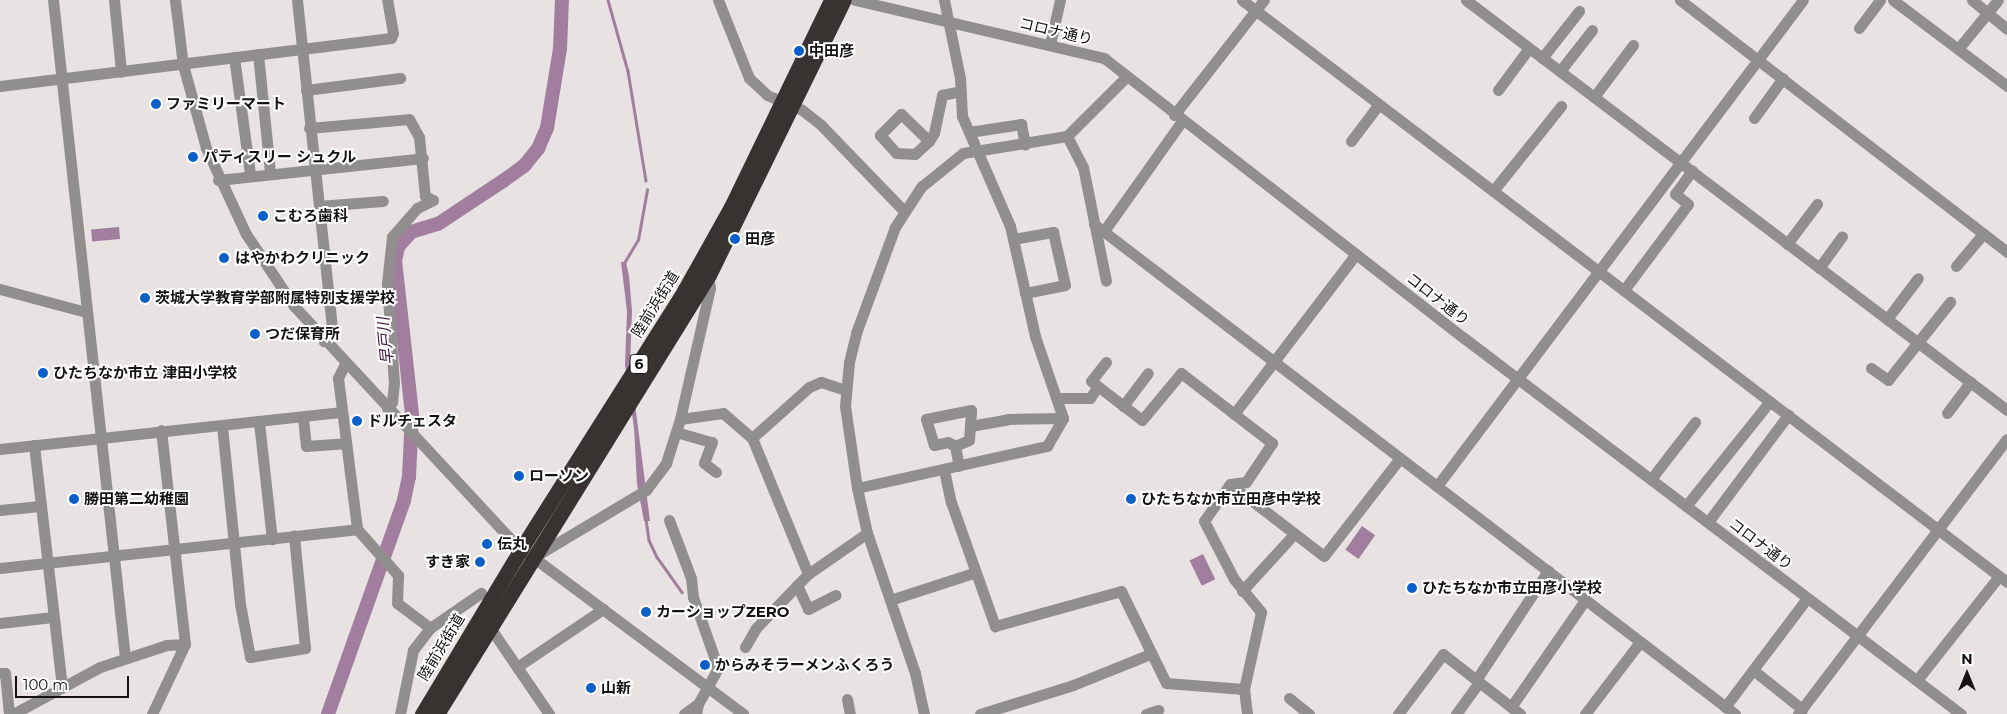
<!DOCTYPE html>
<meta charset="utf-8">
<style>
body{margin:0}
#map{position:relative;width:2007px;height:714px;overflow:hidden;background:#e9e2e2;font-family:Montserrat,"Noto Sans JP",sans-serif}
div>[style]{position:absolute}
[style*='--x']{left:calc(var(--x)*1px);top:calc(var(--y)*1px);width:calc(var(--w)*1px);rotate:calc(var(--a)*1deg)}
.water>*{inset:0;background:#a17e9e;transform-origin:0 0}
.stream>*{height:2.5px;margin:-1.25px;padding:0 1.25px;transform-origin:1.25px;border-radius:1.25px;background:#a17e9e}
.river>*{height:14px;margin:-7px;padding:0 7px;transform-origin:7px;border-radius:7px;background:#a17e9e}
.minor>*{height:11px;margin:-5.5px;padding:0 5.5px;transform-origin:5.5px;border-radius:5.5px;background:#918f8e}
.highway>*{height:15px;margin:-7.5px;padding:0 7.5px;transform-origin:7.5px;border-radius:7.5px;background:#383331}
.dots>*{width:14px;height:14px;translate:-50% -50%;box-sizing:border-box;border:2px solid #fff;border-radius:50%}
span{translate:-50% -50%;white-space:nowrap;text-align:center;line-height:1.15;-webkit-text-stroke:4px #fff;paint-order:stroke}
.shield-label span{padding:1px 4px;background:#fff;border:1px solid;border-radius:4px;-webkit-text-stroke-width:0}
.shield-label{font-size:14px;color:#141212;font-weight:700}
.street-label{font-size:15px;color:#141212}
.poi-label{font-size:15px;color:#141212;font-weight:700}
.left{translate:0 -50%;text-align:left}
.right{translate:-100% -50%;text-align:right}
.water-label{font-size:16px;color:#421540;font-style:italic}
.north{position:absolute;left:1942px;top:649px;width:50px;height:50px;-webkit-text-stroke:4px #fff;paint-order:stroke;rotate:0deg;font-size:14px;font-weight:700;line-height:20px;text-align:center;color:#141212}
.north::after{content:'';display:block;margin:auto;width:18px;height:22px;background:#141212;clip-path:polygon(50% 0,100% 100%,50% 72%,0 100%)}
.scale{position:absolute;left:15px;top:676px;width:114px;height:22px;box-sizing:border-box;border:2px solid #141212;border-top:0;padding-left:6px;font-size:15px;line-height:18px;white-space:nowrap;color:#141212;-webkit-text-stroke:4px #fff;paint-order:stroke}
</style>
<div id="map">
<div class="water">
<div style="left:119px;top:227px;width:12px;height:28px;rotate:85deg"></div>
<div style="clip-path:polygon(621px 262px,626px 262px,629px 276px,632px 311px,630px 365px,650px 521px,644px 521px,637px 484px,634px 428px,625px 365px,627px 311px)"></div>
<div style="left:1362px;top:526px;width:16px;height:29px;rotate:35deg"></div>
<div style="left:1203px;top:554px;width:28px;height:15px;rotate:64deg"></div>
</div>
<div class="stream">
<div style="--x:608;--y:0;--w:74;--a:74.3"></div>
<div style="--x:628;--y:71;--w:111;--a:80.7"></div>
<div style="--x:624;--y:263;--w:27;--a:-59"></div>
<div style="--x:638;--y:240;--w:51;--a:-79.8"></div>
<div style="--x:646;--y:519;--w:21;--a:82"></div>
<div style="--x:649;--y:540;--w:19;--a:65"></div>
<div style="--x:657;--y:557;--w:43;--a:54.5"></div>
</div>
<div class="river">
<div style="--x:328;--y:714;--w:227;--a:-70.4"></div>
<div style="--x:404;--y:500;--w:24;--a:-78"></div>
<div style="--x:409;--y:477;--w:63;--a:-87.3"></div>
<div style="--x:412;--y:414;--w:154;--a:-96.3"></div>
<div style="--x:395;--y:261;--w:14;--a:-78"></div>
<div style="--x:398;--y:247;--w:20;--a:-49"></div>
<div style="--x:411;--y:232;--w:28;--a:-17"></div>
<div style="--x:438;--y:224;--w:78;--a:-33.5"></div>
<div style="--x:503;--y:181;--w:26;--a:-36"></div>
<div style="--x:524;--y:166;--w:22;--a:-51"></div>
<div style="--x:538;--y:149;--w:23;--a:-67"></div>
<div style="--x:547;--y:128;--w:80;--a:-80.7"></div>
<div style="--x:560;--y:49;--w:49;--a:-87.7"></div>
</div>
<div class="minor">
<div style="--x:53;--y:0;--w:661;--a:83.75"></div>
<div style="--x:114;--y:0;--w:72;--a:84.4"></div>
<div style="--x:175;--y:0;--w:65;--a:83"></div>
<div style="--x:183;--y:65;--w:86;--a:74.5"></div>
<div style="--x:206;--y:148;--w:95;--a:65.1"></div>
<div style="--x:246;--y:234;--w:87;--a:56.3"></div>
<div style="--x:294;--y:306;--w:323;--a:47.1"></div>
<div style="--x:514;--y:543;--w:286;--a:36.7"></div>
<div style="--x:297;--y:0;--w:332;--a:83.9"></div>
<div style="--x:332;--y:330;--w:14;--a:126"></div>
<div style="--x:718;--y:0;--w:84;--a:68.3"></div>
<div style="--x:749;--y:78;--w:25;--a:43"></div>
<div style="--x:767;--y:95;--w:38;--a:23"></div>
<div style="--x:802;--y:110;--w:24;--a:38"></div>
<div style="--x:821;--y:125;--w:120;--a:46"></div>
<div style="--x:855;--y:0;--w:256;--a:13.1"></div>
<div style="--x:1104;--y:58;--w:456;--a:37.9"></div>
<div style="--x:1464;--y:338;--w:623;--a:37.11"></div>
<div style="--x:1242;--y:0;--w:961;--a:37.26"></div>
<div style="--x:1466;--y:0;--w:679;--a:37.16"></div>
<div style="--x:1680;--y:0;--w:413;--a:37.6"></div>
<div style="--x:1893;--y:0;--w:143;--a:37"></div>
<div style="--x:1972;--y:0;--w:45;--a:39.6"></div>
<div style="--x:1859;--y:28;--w:35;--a:-53"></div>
<div style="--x:1050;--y:44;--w:45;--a:-77.2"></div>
<div style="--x:1958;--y:49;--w:63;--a:-50.8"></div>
<div style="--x:258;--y:54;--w:119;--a:84.2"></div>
<div style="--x:234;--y:57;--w:118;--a:82.2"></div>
<div style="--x:1542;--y:58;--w:60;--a:-51.8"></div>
<div style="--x:1560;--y:71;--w:52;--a:-52"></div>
<div style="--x:0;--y:86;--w:394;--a:-7"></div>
<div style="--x:391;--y:38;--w:5;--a:-68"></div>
<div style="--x:393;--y:33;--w:34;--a:-100"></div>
<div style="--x:306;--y:90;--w:95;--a:-7.3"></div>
<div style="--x:1498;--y:90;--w:52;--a:-53.6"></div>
<div style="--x:1594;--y:97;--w:65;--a:-53.1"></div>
<div style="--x:1174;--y:115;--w:146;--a:-52"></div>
<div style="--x:1754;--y:118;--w:49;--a:-54.1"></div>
<div style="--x:309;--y:128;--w:100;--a:-5.1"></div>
<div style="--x:409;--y:119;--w:21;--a:61"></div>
<div style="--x:419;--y:137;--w:59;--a:84.2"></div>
<div style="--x:425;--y:196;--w:9;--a:27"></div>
<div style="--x:433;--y:200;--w:18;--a:153"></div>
<div style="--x:417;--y:208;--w:38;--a:131"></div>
<div style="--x:392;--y:237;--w:46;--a:96.2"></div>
<div style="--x:387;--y:283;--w:100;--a:86"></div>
<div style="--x:394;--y:383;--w:19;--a:96"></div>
<div style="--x:392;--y:402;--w:8;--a:130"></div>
<div style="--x:969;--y:132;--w:53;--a:-8.7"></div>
<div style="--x:1021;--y:124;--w:21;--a:79"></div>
<div style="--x:1067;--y:136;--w:35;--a:63"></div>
<div style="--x:1083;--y:167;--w:116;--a:78.6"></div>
<div style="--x:929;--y:141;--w:39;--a:-136"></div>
<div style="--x:901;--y:114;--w:30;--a:135"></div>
<div style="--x:880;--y:135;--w:24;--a:48"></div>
<div style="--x:896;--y:153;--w:19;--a:3"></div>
<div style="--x:915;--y:154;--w:19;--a:-43"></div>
<div style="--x:929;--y:141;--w:9;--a:-58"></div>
<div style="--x:934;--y:133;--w:39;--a:-78"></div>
<div style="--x:942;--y:95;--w:19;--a:-12"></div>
<div style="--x:1351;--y:141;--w:46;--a:-52.9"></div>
<div style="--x:218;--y:180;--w:206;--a:-6.1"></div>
<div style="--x:1493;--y:191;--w:109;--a:-51.3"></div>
<div style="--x:319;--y:206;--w:64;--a:-4.5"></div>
<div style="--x:1094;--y:224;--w:807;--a:37.4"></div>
<div style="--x:1104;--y:231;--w:135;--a:-54.7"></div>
<div style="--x:1013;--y:239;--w:41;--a:-9.9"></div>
<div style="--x:1053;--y:232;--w:54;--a:77.2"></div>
<div style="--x:1065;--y:285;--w:41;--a:168.7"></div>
<div style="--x:1787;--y:244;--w:50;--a:-53.1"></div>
<div style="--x:1956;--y:266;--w:42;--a:-49.8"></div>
<div style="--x:1819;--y:268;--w:39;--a:-54"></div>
<div style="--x:0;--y:289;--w:89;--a:15"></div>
<div style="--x:1624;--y:290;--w:107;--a:-53.3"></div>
<div style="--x:1688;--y:204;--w:16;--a:-142"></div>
<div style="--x:1675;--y:194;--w:29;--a:-54"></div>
<div style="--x:1887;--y:319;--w:51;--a:-52.9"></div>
<div style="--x:1106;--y:362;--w:24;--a:128"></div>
<div style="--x:1091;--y:381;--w:64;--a:37.4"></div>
<div style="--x:1142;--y:420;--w:61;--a:-50.3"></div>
<div style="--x:1181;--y:373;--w:115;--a:37.6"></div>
<div style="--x:1272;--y:443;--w:47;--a:123.7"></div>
<div style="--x:1246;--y:482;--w:16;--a:173"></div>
<div style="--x:1230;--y:484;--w:45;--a:125.1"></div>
<div style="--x:1204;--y:521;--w:65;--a:62.7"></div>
<div style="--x:1234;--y:579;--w:43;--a:50.7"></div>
<div style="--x:1261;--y:612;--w:79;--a:102.4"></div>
<div style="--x:1244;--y:689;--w:25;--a:83"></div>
<div style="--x:345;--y:364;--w:16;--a:117"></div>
<div style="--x:338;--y:378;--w:152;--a:82.8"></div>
<div style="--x:357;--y:529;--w:62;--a:48.3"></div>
<div style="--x:398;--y:575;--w:28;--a:92"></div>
<div style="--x:397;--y:603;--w:41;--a:37.1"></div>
<div style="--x:1871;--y:368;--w:21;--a:35"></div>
<div style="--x:1888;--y:380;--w:100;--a:-51.5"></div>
<div style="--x:1057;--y:398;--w:33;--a:0"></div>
<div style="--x:1090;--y:398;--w:14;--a:-56"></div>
<div style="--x:1123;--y:406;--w:41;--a:-52.9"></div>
<div style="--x:1947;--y:413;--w:39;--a:-53"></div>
<div style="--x:1234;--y:414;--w:201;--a:-52.7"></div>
<div style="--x:303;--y:418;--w:28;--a:84"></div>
<div style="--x:306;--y:446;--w:39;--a:-4"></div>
<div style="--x:680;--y:419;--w:43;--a:-7.9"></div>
<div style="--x:723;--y:413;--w:38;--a:41"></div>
<div style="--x:752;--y:438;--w:147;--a:67.6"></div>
<div style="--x:259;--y:422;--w:118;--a:83.7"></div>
<div style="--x:222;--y:426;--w:179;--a:84.2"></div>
<div style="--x:240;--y:604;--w:54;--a:79.3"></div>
<div style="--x:250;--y:657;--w:56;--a:-9.3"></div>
<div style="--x:305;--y:648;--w:113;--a:-95.6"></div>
<div style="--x:970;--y:426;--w:39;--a:-10"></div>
<div style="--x:1008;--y:419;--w:55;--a:-1"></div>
<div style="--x:676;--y:432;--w:37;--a:16"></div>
<div style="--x:712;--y:442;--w:22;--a:111"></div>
<div style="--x:704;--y:463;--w:15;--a:37"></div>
<div style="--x:752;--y:438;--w:76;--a:-41.8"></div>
<div style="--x:809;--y:387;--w:13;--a:-23"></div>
<div style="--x:821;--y:382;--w:25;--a:18"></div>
<div style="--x:34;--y:445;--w:243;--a:83.4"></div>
<div style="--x:955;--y:446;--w:15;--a:-23"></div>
<div style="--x:969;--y:440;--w:30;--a:-86"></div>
<div style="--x:971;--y:410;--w:46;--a:168.7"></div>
<div style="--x:926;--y:419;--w:27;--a:73"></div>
<div style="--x:934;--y:445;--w:14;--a:-12"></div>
<div style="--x:948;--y:442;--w:8;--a:30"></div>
<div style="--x:955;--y:446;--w:20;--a:79"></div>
<div style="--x:0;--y:449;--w:344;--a:-6.2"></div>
<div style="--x:944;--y:470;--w:33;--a:78"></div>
<div style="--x:951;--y:502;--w:132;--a:70.5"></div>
<div style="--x:995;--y:626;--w:131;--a:-15.5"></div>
<div style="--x:1121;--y:591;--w:102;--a:63.9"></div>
<div style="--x:1166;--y:683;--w:78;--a:4.4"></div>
<div style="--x:1651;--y:479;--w:72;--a:-52.3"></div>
<div style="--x:1230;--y:484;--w:118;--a:37.5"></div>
<div style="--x:1324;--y:556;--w:124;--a:-52.2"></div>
<div style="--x:1437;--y:486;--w:608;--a:-53.02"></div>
<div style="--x:857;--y:488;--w:195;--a:-12.5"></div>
<div style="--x:1047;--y:446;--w:32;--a:-60"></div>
<div style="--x:1063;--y:418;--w:87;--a:-108.9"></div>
<div style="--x:1035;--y:336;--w:113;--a:-102.8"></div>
<div style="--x:1010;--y:226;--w:120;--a:-113.6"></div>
<div style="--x:962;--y:116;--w:38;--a:-93"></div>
<div style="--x:960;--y:78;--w:80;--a:-101.6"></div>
<div style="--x:1686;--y:506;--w:134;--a:-51.3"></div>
<div style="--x:0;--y:510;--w:40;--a:-5.7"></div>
<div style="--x:669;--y:520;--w:62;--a:69.2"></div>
<div style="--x:691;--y:578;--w:19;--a:84"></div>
<div style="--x:693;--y:597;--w:75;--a:70.6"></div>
<div style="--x:718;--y:668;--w:41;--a:119.1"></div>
<div style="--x:698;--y:704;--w:10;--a:101"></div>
<div style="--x:1708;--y:522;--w:134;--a:-53.2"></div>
<div style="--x:534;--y:557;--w:131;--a:-30.9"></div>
<div style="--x:646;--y:490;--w:34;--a:-53"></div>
<div style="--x:666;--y:463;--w:46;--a:-72.3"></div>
<div style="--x:680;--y:419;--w:134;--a:-77.1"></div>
<div style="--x:710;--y:288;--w:14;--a:-98"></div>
<div style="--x:0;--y:568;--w:359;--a:-6.2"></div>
<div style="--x:797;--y:585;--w:26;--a:65"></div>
<div style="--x:808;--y:609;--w:31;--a:-27"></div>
<div style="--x:1242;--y:591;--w:77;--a:-47.6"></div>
<div style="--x:890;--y:600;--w:90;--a:-18"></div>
<div style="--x:0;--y:623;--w:53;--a:-6.5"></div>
<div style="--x:489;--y:626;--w:107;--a:55.7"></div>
<div style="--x:745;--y:647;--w:22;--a:-60"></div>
<div style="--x:756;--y:628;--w:75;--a:-46.1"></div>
<div style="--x:808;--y:574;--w:72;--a:-34.8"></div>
<div style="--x:517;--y:667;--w:104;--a:-34"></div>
<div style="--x:1753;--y:670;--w:63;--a:38.5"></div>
<div style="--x:0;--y:673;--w:5;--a:0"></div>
<div style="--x:5;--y:673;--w:41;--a:84.4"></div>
<div style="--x:1476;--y:680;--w:131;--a:-56.6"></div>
<div style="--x:1917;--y:680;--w:132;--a:-51.7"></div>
<div style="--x:1289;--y:698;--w:26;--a:39"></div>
<div style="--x:847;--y:699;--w:15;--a:79"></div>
<div style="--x:1511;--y:707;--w:130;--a:-55.3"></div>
<div style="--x:1725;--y:707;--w:136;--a:-53"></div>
<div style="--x:13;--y:714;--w:99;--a:-28.4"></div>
<div style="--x:100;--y:667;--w:71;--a:-18.2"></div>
<div style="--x:167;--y:645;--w:18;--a:-3"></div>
<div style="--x:152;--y:714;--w:77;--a:-64.8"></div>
<div style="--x:185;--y:644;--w:215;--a:-96.4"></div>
<div style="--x:400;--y:714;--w:65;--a:-78.5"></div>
<div style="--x:413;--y:650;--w:28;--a:-52"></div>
<div style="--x:430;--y:628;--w:62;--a:-34.5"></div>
<div style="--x:684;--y:714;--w:17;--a:-36"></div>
<div style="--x:924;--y:714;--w:42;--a:-102.4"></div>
<div style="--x:915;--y:673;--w:148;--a:-108.9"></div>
<div style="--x:867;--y:533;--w:46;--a:-102.5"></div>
<div style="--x:857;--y:488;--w:83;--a:-98.3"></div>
<div style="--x:845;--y:406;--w:44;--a:-84.8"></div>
<div style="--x:849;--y:362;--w:30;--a:-76"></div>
<div style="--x:856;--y:333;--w:113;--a:-69.8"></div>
<div style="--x:895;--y:227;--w:48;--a:-57"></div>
<div style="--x:921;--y:187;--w:54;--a:-39"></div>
<div style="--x:963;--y:153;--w:105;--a:-9.3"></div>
<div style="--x:1067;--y:136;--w:83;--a:-45"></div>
<div style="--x:980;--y:714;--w:97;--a:-17.3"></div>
<div style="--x:1073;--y:685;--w:83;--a:-21.9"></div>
<div style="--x:1146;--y:714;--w:13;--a:-18"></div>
<div style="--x:1398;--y:714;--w:75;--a:-53.1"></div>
<div style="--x:1443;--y:654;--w:98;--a:37.9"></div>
<div style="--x:1456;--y:714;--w:39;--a:-54"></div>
<div style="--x:1585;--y:714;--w:91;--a:-52.6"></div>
<div style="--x:1798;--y:714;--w:345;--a:-52.8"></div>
</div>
<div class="highway">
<div style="--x:422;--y:714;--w:192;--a:-59"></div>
<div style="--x:521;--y:549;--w:305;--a:-57.7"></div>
<div style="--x:684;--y:291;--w:96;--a:-60.8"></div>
<div style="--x:731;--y:207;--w:230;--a:-64.2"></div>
<div style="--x:437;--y:714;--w:516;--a:-58.22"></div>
<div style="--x:709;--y:275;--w:306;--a:-63.9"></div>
</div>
<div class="dots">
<div style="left:799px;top:51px;background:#0a5fc9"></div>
<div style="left:156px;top:104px;background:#0a5fc9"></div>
<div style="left:193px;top:157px;background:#0a5fc9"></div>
<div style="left:263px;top:216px;background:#0a5fc9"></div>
<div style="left:735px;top:239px;background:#0a5fc9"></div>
<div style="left:224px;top:258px;background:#0a5fc9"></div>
<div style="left:145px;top:298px;background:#0a5fc9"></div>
<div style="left:255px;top:334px;background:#0a5fc9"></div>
<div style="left:43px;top:373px;background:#0a5fc9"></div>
<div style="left:357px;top:421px;background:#0a5fc9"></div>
<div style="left:519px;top:476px;background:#0a5fc9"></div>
<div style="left:74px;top:499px;background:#0a5fc9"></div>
<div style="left:1131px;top:499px;background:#0a5fc9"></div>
<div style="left:487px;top:544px;background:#0a5fc9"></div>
<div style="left:480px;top:562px;background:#0a5fc9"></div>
<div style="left:1412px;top:588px;background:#0a5fc9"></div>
<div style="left:646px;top:612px;background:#0a5fc9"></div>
<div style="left:705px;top:665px;background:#0a5fc9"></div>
<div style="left:591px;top:688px;background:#0a5fc9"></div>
</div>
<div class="shield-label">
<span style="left:639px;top:364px">6</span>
</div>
<div class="street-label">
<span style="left:1056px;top:31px;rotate:13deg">コロナ通り</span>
<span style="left:1438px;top:299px;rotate:38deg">コロナ通り</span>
<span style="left:655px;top:304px;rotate:-58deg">陸前浜街道</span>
<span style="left:1761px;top:544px;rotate:37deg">コロナ通り</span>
<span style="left:441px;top:647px;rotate:-59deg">陸前浜街道</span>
</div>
<div class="poi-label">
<span class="left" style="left:809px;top:51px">中田彦</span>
<span class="left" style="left:166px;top:104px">ファミリーマート</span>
<span class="left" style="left:203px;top:157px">パティスリー シュクル</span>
<span class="left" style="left:273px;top:216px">こむろ歯科</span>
<span class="left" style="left:745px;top:239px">田彦</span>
<span class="left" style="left:235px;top:258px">はやかわクリニック</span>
<span class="left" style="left:155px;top:298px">茨城大学教育学部附属特別支援学校</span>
<span class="left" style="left:265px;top:334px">つだ保育所</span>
<span class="left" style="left:53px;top:373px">ひたちなか市立 津田小学校</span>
<span class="left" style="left:367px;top:421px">ドルチェスタ</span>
<span class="left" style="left:529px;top:476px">ローソン</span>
<span class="left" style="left:84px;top:499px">勝田第二幼稚園</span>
<span class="left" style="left:1141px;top:499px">ひたちなか市立田彦中学校</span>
<span class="left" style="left:497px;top:544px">伝丸</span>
<span class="right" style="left:470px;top:562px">すき家</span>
<span class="left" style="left:1422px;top:588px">ひたちなか市立田彦小学校</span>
<span class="left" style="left:656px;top:612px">カーショップZERO</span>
<span class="left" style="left:715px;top:665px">からみそラーメンふくろう</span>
<span class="left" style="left:601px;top:688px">山新</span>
</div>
<div class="water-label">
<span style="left:386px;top:341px;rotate:-96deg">早戸川</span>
</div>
<div class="north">N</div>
<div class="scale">100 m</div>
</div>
